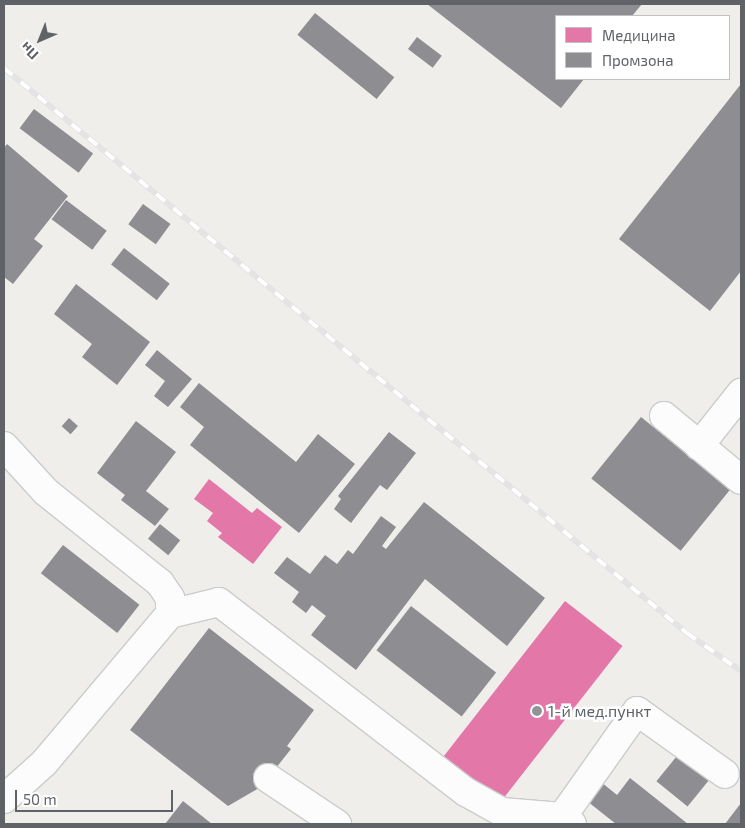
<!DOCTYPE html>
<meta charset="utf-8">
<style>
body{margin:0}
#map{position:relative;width:745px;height:828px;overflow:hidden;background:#efeeea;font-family:"Exo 2",sans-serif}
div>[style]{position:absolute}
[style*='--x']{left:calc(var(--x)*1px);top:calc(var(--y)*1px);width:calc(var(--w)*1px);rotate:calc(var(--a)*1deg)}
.health>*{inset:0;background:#e377a8;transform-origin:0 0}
.industry>*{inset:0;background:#8d8d92;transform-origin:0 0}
.roads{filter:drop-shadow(1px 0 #cbcccc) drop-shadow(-1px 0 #cbcccc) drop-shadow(0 1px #cbcccc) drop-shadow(0 -1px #cbcccc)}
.minor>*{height:28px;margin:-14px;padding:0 14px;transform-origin:14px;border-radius:14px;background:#fdfcfc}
.rail>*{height:5.5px;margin-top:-2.75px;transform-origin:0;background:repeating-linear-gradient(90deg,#fff 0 11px,#e4e4e4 0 22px);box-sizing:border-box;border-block:1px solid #e4e4e4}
.dots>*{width:14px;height:14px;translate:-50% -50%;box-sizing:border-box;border:2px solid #fff;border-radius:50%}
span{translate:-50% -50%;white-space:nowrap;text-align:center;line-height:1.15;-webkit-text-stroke:5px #fff;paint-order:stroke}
.poi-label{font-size:16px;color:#5f6368}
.left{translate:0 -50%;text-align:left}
.frame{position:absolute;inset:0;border:5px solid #5f6368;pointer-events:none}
.legend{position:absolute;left:555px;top:15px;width:175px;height:65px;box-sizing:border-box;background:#fff;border:1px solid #bfc1c3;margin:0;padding:6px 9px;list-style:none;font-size:15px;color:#5f6368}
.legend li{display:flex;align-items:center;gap:10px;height:25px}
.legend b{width:25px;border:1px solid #bfc1c3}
.north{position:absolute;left:15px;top:15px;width:50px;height:50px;-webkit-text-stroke:4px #fff;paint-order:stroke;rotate:224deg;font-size:14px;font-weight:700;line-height:20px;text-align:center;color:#5f6368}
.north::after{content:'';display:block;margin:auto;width:18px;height:22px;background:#5f6368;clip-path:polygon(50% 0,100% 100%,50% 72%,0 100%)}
.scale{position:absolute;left:15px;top:790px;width:158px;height:22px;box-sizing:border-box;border:2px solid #5f6368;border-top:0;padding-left:6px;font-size:15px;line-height:18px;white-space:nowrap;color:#5f6368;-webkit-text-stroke:4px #fff;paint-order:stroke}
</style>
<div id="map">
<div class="health">
<div style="clip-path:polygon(209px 479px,252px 513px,257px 508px,282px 527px,253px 564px,218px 537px,222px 533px,207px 521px,213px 513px,194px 499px)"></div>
<div style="left:565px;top:601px;width:73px;height:198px;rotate:38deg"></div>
</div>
<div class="industry">
<div style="clip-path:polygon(427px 4px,642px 4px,632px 16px,556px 16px,556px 79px,584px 79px,561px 108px)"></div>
<div style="left:315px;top:13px;width:102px;height:28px;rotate:39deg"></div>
<div style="left:417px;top:37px;width:31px;height:15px;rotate:37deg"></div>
<div style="clip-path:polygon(741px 84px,741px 271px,710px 311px,619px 239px)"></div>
<div style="left:34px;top:109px;width:74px;height:24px;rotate:37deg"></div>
<div style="clip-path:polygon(7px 144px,68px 196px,34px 239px,43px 246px,13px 284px,4px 277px,4px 148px)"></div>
<div style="left:66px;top:200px;width:51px;height:24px;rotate:37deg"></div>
<div style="left:143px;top:204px;width:34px;height:25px;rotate:36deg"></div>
<div style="left:124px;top:248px;width:58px;height:21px;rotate:38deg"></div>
<div style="clip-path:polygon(76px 284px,150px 342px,117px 385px,82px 357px,92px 344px,54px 314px)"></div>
<div style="clip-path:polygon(157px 350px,192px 379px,168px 407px,154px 396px,165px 381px,145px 365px)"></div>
<div style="clip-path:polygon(199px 383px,296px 462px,318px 434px,355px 464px,299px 533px,190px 445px,204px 427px,180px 407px)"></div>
<div style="left:641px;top:417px;width:115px;height:79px;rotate:39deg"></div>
<div style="left:69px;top:418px;width:12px;height:11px;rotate:42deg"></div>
<div style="clip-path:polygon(136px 421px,176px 452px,146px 491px,169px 509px,155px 526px,121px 500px,125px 495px,97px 473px)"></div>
<div style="clip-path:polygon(389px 432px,416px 453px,387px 490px,380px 485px,351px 523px,334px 509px,341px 499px,338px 496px)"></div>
<div style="clip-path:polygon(424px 502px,545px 598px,507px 646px,425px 579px,356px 670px,311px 635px,326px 616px,312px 605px,306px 613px,292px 602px,299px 592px,274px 573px,287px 557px,310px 574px,325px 555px,337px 564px,348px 550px,353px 554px,381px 516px,396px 527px,382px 546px,386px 549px)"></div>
<div style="left:160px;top:524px;width:26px;height:19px;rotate:39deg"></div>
<div style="left:63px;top:545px;width:97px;height:36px;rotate:38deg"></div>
<div style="left:411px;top:606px;width:108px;height:56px;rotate:38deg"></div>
<div style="clip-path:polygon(209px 628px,314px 710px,287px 746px,291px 749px,268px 778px,259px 788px,228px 806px,130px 730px)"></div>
<div style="left:681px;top:751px;width:40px;height:39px;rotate:39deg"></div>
<div style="clip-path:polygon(630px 778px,688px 824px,616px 824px,587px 801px,601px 782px,617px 795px)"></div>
<div style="clip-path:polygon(183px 801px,212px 824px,165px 824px)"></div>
<div style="clip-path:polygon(741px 803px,741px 824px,725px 824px)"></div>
</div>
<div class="roads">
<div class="minor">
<div style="--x:664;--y:416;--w:100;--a:39.7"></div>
<div style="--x:4;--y:446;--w:62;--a:47.6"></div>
<div style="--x:46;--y:492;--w:146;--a:38.6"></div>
<div style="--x:160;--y:583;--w:18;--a:56"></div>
<div style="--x:170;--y:598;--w:16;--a:90"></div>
<div style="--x:170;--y:614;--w:50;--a:-13.8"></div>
<div style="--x:219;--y:602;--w:312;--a:37.6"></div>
<div style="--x:466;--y:792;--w:41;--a:29.1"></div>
<div style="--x:502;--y:812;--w:60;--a:4.8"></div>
<div style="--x:562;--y:817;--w:12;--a:35"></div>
<div style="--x:699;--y:446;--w:68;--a:-51.6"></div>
<div style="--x:268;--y:778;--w:83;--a:33.7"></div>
<div style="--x:4;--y:799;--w:54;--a:-42"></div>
<div style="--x:44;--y:763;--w:195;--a:-49.8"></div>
<div style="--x:552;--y:824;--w:12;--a:-35"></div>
<div style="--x:562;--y:817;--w:130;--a:-54.7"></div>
<div style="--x:637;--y:711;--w:108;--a:35.6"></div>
</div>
</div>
<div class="rail">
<div style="--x:4;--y:68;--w:886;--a:39.6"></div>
<div style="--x:687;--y:633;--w:66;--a:35.1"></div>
</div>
<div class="dots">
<div style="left:537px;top:711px;background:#919496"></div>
</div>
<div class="poi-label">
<span class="left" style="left:548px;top:711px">1-й мед.пункт</span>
</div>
<div class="frame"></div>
<ul class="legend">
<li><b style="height:14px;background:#e377a8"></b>Медицина</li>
<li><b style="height:14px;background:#8d8d92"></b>Промзона</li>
</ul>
<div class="north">Пн</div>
<div class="scale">50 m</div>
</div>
